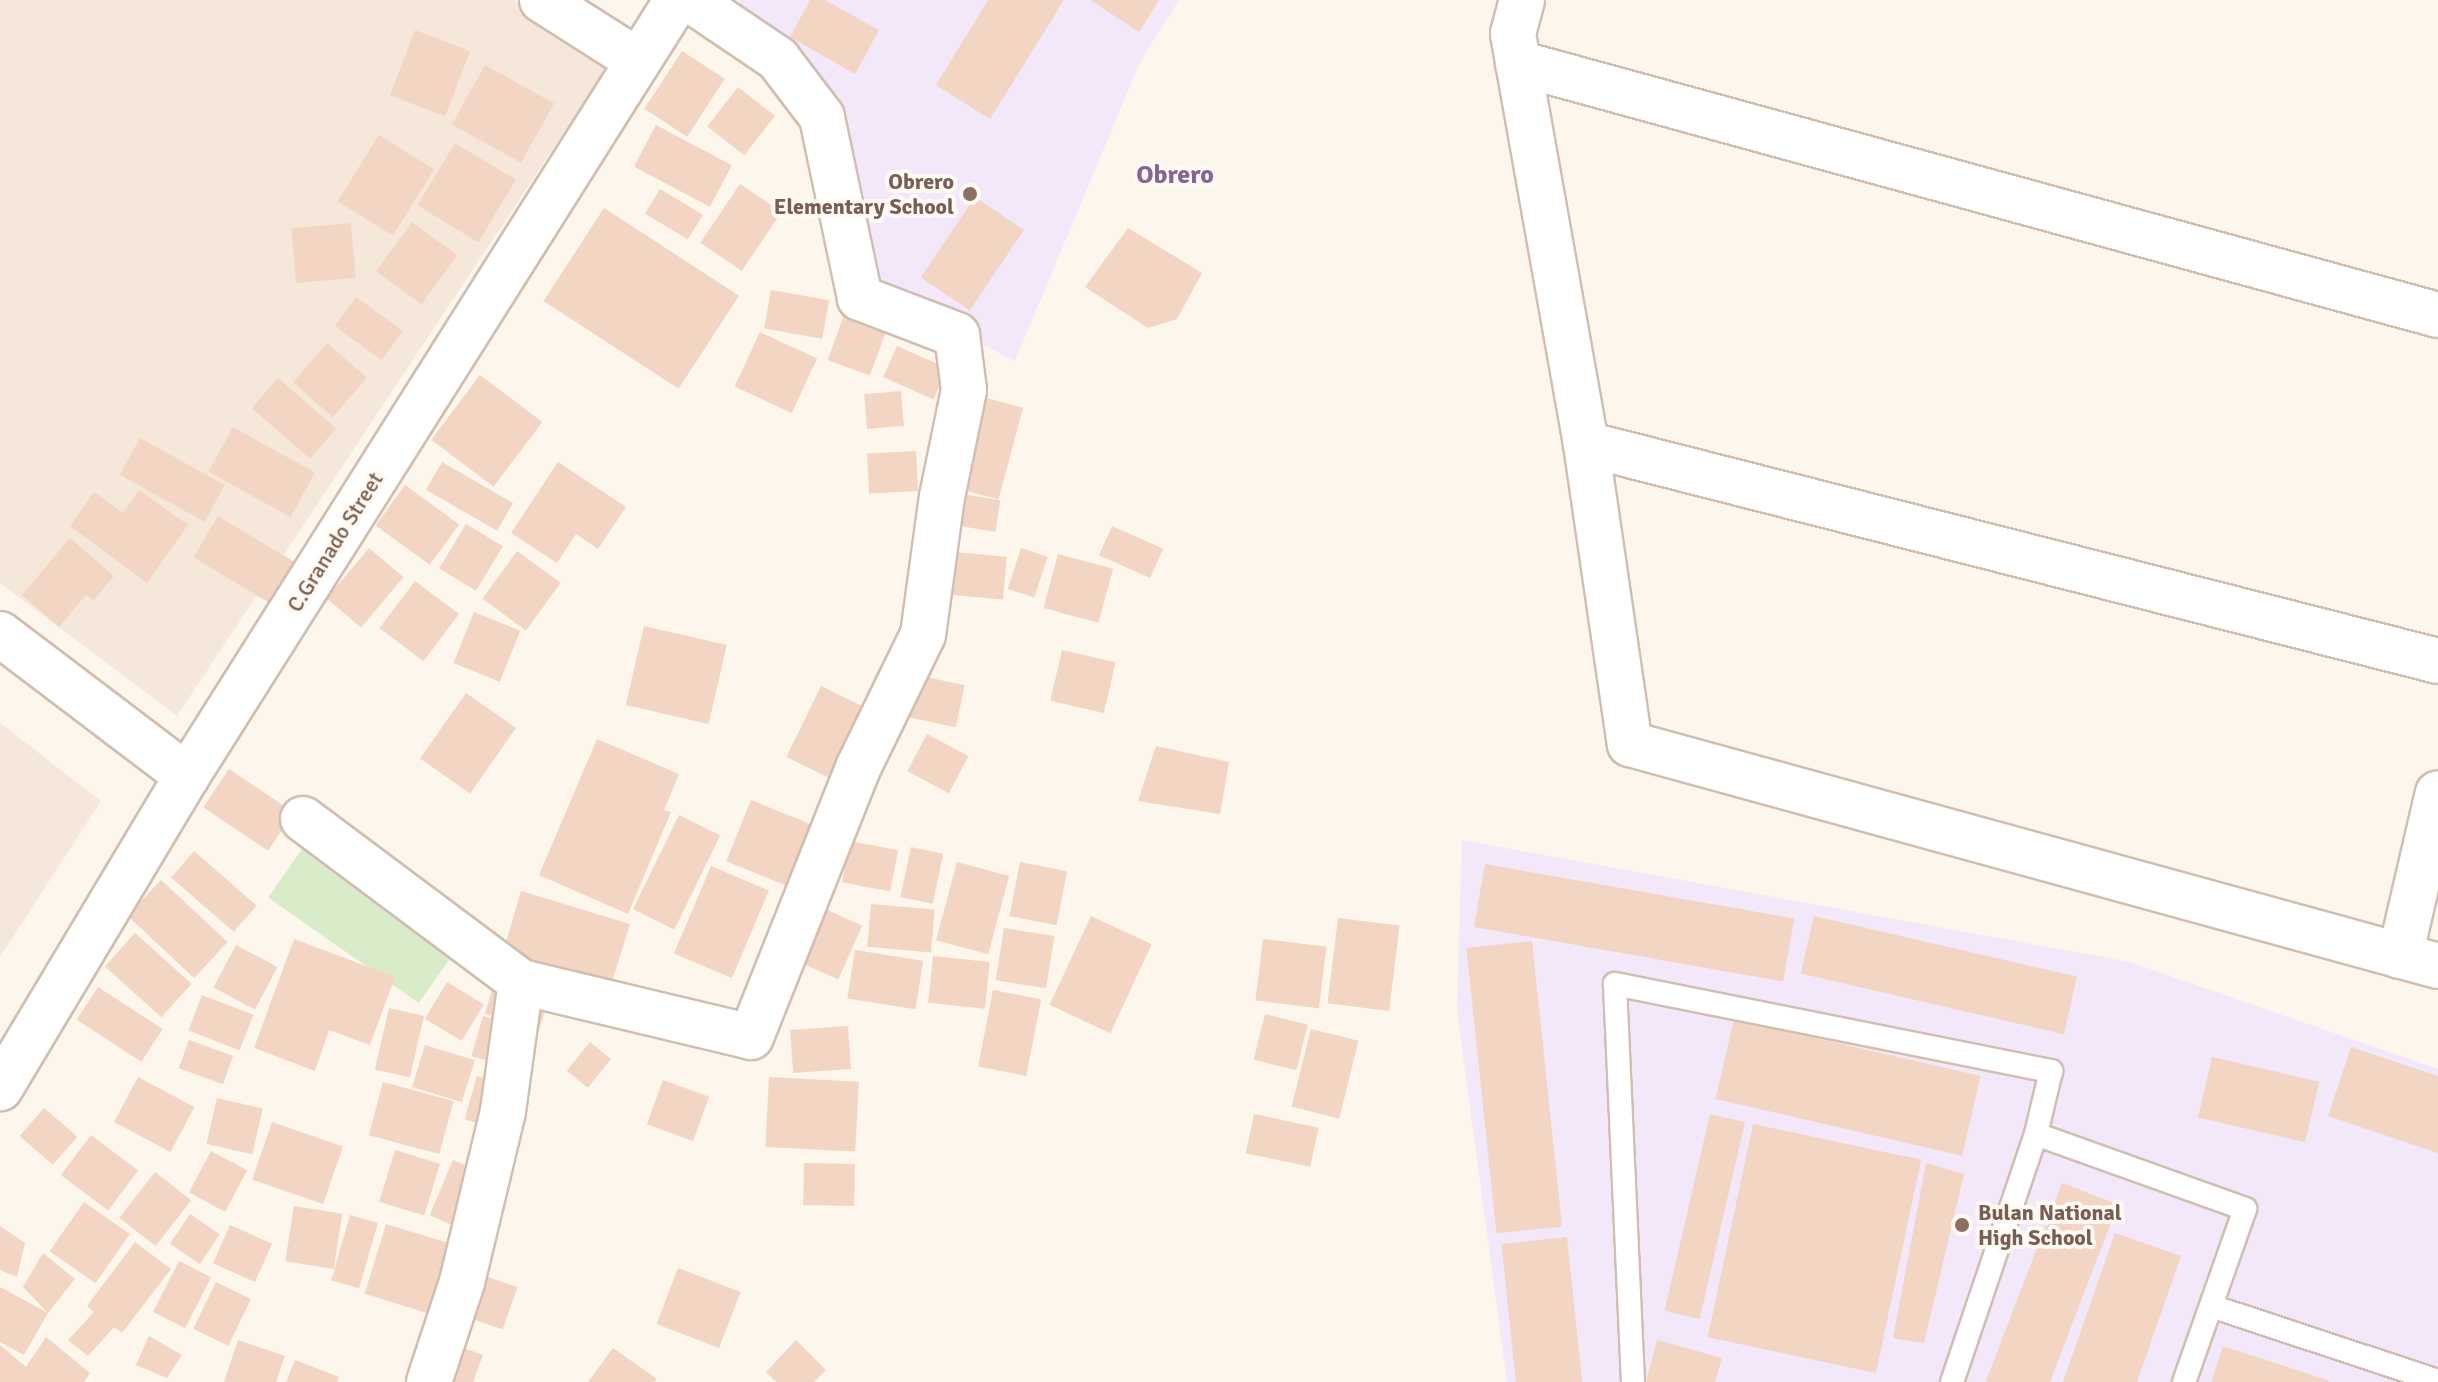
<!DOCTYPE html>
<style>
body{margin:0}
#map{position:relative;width:2438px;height:1382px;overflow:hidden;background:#fdf6ec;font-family:Signika,sans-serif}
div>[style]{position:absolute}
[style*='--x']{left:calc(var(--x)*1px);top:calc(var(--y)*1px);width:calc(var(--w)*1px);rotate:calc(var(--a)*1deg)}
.residential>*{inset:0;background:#f5e8da}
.education>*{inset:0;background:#f3e8fa}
.green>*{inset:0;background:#d8ecc9;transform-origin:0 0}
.building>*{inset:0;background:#f3d5c3;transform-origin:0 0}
.roads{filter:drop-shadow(2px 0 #d1beb0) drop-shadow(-2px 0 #d1beb0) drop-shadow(0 2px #d1beb0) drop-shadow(0 -2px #d1beb0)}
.lane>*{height:22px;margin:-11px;padding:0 11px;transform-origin:11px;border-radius:11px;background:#fff}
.street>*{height:44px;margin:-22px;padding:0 22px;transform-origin:22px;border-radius:22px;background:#fff}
.secondary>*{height:44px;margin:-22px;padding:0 22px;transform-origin:22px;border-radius:22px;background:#fff}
.dots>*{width:22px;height:22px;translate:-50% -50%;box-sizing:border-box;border:4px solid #fffaf3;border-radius:50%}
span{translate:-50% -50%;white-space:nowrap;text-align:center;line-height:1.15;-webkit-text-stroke:8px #fffaf3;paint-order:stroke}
.education-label{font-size:22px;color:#785e54;font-weight:700}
.right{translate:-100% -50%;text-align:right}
.left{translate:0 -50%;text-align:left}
.street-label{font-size:22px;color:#7a5c4d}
.quarter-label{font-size:26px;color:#846695;font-weight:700}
</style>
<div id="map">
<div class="residential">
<div style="clip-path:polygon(0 0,514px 0,611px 61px,177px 716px,0 583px)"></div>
<div style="clip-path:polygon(0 723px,101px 801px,0 957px)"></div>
</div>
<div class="education">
<div style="clip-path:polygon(738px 0,1179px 0,1140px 62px,1015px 361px,877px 290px,835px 98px)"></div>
<div style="clip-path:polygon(1462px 840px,2130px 962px,2438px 1069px,2438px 1382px,1507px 1382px,1457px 1011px)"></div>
</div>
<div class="green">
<div style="left:314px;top:832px;width:184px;height:80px;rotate:35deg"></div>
</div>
<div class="building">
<div style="clip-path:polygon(810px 0,825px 0,879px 30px,855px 74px,790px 37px)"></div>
<div style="clip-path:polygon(988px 0,1064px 0,990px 119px,936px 85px)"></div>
<div style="clip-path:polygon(1090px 0,1159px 0,1139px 32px)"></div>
<div style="left:415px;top:30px;width:59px;height:70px;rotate:21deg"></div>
<div style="left:682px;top:51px;width:51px;height:69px;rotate:33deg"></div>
<div style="left:485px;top:65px;width:79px;height:68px;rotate:29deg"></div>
<div style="left:738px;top:87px;width:47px;height:50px;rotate:38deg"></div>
<div style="left:656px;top:125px;width:86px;height:47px;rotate:28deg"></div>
<div style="left:379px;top:135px;width:65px;height:78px;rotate:32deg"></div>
<div style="left:455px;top:143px;width:71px;height:73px;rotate:31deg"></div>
<div style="left:740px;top:184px;width:50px;height:71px;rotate:34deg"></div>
<div style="left:660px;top:189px;width:50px;height:29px;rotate:31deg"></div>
<div style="left:975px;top:197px;width:59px;height:97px;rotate:34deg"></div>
<div style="left:604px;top:208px;width:161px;height:111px;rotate:33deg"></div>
<div style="left:412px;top:222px;width:56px;height:61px;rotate:36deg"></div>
<div style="left:351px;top:223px;width:55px;height:60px;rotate:85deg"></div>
<div style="clip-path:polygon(1128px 228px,1202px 273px,1177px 319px,1148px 328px,1085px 287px)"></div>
<div style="left:771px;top:290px;width:59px;height:39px;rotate:10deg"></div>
<div style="left:356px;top:297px;width:58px;height:36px;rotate:36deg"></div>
<div style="left:844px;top:315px;width:45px;height:48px;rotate:20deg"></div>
<div style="left:760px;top:332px;width:63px;height:60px;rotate:25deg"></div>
<div style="left:327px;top:343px;width:53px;height:52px;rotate:41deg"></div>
<div style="left:897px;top:346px;width:55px;height:34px;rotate:24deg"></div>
<div style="left:480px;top:375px;width:78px;height:81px;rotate:37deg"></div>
<div style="left:278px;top:378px;width:77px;height:40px;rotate:41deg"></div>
<div style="left:901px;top:391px;width:35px;height:37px;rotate:85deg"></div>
<div style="left:968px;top:393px;width:57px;height:95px;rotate:15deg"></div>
<div style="left:233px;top:427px;width:94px;height:51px;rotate:29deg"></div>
<div style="left:140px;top:438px;width:97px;height:42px;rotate:29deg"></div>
<div style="left:916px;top:451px;width:40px;height:49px;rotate:87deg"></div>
<div style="left:442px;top:462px;width:82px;height:32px;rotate:30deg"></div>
<div style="clip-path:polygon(558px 462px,626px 507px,598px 549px,576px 534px,557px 563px,511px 533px)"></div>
<div style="left:405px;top:485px;width:67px;height:50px;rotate:36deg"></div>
<div style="clip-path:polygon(139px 490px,188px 525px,147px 583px,70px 526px,94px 492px,123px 513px)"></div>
<div style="left:949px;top:492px;width:52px;height:32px;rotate:9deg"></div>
<div style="left:218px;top:516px;width:89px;height:48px;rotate:31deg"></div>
<div style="left:466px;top:524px;width:43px;height:52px;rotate:31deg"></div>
<div style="left:1112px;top:526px;width:56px;height:32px;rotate:24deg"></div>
<div style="clip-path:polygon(70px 538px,114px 576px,93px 601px,86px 595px,59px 627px,22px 595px)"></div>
<div style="left:369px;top:548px;width:45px;height:66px;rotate:40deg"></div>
<div style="left:1021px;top:548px;width:28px;height:43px;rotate:18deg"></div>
<div style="left:517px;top:551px;width:54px;height:59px;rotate:36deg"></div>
<div style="left:942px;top:551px;width:65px;height:43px;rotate:5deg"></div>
<div style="left:1058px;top:554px;width:57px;height:56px;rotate:15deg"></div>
<div style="left:415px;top:581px;width:55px;height:59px;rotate:37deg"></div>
<div style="left:474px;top:612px;width:50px;height:55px;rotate:22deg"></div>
<div style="left:644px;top:626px;width:85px;height:81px;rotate:13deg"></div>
<div style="left:1062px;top:650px;width:55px;height:52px;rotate:13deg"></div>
<div style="left:907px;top:673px;width:59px;height:43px;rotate:12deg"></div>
<div style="left:821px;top:686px;width:53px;height:79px;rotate:26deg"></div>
<div style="left:466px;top:693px;width:61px;height:80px;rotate:35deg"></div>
<div style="left:927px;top:734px;width:47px;height:42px;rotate:28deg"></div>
<div style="clip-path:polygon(597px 739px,679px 774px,664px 810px,671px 812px,628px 914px,539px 875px)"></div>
<div style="clip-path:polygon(1156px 746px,1229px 762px,1220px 814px,1138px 801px)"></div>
<div style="left:229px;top:769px;width:78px;height:46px;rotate:34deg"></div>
<div style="left:751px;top:800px;width:72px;height:66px;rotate:22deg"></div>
<div style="left:679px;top:815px;width:46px;height:105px;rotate:26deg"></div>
<div style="left:850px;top:841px;width:49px;height:42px;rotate:11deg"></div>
<div style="left:911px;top:847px;width:33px;height:51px;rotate:12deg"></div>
<div style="left:194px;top:851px;width:83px;height:35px;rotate:41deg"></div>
<div style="left:957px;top:862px;width:54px;height:81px;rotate:15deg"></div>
<div style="left:1020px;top:862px;width:48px;height:55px;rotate:11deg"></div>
<div style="left:1485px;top:864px;width:314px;height:64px;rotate:10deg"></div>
<div style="left:711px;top:866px;width:63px;height:95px;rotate:23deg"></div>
<div style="left:161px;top:880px;width:91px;height:49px;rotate:43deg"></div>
<div style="clip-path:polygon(521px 891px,630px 924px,604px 1008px,551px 991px,539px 1030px,485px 1014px)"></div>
<div style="left:871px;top:904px;width:64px;height:43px;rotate:5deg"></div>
<div style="left:823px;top:908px;width:43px;height:59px;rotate:24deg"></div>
<div style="left:1091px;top:916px;width:67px;height:98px;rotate:25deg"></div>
<div style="left:1814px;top:916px;width:270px;height:59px;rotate:13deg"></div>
<div style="left:1338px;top:918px;width:62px;height:86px;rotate:7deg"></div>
<div style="left:1004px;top:928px;width:51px;height:53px;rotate:9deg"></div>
<div style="left:135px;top:933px;width:76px;height:45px;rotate:42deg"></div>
<div style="clip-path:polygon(294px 939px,395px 977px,370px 1045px,329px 1030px,315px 1071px,254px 1048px)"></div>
<div style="left:1263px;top:939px;width:64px;height:62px;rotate:7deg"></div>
<div style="left:1532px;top:941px;width:287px;height:66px;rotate:84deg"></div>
<div style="left:236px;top:945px;width:47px;height:48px;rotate:28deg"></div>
<div style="left:855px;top:950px;width:69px;height:49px;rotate:9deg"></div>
<div style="left:933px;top:956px;width:57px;height:47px;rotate:6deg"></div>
<div style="left:447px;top:982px;width:43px;height:43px;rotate:31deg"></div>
<div style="left:98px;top:987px;width:77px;height:39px;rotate:33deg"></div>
<div style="left:993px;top:990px;width:49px;height:78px;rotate:11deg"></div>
<div style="left:202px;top:995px;width:55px;height:38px;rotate:21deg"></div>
<div style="left:389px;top:1008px;width:36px;height:63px;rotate:13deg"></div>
<div style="left:1265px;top:1014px;width:44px;height:47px;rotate:14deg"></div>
<div style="left:483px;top:1016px;width:29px;height:42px;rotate:16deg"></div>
<div style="left:1734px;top:1019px;width:253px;height:82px;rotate:13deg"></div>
<div style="left:848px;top:1026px;width:43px;height:58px;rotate:86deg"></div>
<div style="left:1311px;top:1029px;width:49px;height:80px;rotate:14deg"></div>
<div style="left:189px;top:1040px;width:47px;height:30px;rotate:20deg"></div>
<div style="left:590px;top:1042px;width:27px;height:37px;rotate:39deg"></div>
<div style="left:425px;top:1045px;width:52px;height:44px;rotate:17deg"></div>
<div style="clip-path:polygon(2351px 1047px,2438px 1076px,2438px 1153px,2328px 1116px)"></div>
<div style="left:2212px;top:1057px;width:110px;height:62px;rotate:13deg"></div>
<div style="left:477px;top:1076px;width:48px;height:45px;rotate:16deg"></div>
<div style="left:138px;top:1077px;width:64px;height:51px;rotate:28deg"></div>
<div style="left:769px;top:1077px;width:90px;height:70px;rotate:3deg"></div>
<div style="left:663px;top:1080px;width:49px;height:47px;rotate:20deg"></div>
<div style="left:383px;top:1082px;width:73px;height:55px;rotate:15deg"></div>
<div style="left:217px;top:1098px;width:47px;height:47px;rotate:13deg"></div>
<div style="left:44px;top:1108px;width:44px;height:37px;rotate:41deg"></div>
<div style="left:1254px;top:1114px;width:66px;height:40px;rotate:12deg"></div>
<div style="left:1710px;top:1114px;width:36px;height:202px;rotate:13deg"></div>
<div style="left:272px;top:1122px;width:75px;height:61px;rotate:19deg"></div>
<div style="left:1753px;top:1124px;width:172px;height:218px;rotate:12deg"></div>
<div style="left:91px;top:1135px;width:59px;height:50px;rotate:37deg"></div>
<div style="left:395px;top:1150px;width:47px;height:54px;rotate:17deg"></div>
<div style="left:211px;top:1151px;width:41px;height:47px;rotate:28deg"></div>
<div style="left:453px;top:1160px;width:26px;height:60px;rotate:23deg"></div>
<div style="left:804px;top:1163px;width:51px;height:42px;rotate:1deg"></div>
<div style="clip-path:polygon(1926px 1163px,1964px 1174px,1924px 1343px,1893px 1338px)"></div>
<div style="left:155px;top:1172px;width:46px;height:58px;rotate:38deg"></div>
<div style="left:2062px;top:1183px;width:60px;height:212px;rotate:21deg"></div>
<div style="left:84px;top:1202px;width:56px;height:60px;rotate:35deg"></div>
<div style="left:294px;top:1206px;width:49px;height:56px;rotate:9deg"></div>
<div style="left:190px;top:1214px;width:36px;height:36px;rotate:34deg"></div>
<div style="left:350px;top:1215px;width:29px;height:68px;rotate:16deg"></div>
<div style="left:386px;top:1224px;width:67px;height:73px;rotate:17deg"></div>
<div style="left:230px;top:1225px;width:46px;height:42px;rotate:24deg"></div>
<div style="clip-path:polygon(0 1226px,25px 1243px,17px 1277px,0 1270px)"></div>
<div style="clip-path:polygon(2115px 1233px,2181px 1256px,2137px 1382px,2063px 1382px)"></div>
<div style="left:1567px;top:1237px;width:146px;height:66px;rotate:84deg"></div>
<div style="clip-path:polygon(135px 1242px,171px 1269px,122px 1333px,114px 1327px,88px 1356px,68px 1340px,94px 1312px,87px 1306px)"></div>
<div style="clip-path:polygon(43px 1253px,75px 1279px,48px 1313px,23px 1287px)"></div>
<div style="left:179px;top:1261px;width:36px;height:57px;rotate:27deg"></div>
<div style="left:678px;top:1268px;width:67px;height:60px;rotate:21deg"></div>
<div style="left:471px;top:1271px;width:49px;height:45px;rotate:19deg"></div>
<div style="left:216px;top:1282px;width:39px;height:52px;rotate:26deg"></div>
<div style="clip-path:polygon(0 1287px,48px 1313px,24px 1355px,0 1342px)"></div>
<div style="clip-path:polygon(149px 1336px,182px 1355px,167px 1378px,136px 1365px)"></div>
<div style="clip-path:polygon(46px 1337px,90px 1373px,84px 1382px,0 1382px,0 1345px,26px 1367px)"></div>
<div style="clip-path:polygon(238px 1340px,285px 1356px,276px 1382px,224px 1382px)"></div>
<div style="clip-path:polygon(796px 1340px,826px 1370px,814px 1382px,776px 1382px,766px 1372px)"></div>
<div style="clip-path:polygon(1657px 1340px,1722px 1358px,1715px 1382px,1646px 1382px)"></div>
<div style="clip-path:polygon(448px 1342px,483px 1355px,473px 1382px,435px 1382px)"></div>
<div style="clip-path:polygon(2223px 1346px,2330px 1381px,2329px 1382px,2211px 1382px)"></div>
<div style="clip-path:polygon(613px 1348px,657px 1379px,655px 1382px,588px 1382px)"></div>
<div style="clip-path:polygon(295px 1360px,339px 1377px,337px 1382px,286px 1382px)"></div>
</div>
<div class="roads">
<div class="lane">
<div style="--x:2036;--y:1134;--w:222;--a:19.7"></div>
<div style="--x:2245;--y:1209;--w:183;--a:109.4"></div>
<div style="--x:2211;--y:1306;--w:239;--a:18.3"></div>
<div style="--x:1633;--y:1382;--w:398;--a:-92.6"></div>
<div style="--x:1615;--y:984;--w:445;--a:11.3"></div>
<div style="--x:2051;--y:1071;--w:65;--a:103.4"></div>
<div style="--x:2036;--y:1134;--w:262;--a:108.7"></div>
</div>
<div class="street">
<div style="--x:542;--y:0;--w:114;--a:32.4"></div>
<div style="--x:1522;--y:0;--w:35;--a:105"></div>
<div style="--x:1513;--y:34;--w:416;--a:79.9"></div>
<div style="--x:1586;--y:444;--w:303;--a:81.7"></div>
<div style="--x:1630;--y:744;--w:838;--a:15.36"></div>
<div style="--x:1518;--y:63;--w:954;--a:15.32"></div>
<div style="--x:1586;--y:444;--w:879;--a:14.29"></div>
<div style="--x:187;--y:776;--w:918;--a:-57.73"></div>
<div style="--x:303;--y:819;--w:272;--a:36.8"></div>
<div style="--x:2400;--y:956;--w:167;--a:-76.9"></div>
<div style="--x:429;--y:1382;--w:105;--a:-71.7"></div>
<div style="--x:462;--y:1282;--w:176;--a:-76.5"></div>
<div style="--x:503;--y:1111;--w:130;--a:-82.1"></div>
<div style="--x:521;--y:982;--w:236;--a:13.4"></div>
<div style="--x:751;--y:1037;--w:289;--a:-68.3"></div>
<div style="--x:858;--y:768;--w:148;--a:-64"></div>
<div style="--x:923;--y:635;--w:139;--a:-82.2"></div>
<div style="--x:942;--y:497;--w:109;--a:-78.4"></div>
<div style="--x:964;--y:390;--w:55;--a:-97.3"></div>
<div style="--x:957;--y:335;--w:104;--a:-159.1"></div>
<div style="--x:860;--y:298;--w:185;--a:-101.9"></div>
<div style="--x:822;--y:117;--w:73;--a:-127.2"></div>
<div style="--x:778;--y:59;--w:105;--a:-145.9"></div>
</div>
<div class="secondary">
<div style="--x:0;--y:634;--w:235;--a:37.2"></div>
<div style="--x:187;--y:776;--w:364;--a:120.9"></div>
</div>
</div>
<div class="dots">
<div style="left:970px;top:194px;background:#8d6e63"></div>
<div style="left:1962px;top:1225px;background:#8d6e63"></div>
</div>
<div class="education-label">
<span class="right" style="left:954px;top:194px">Obrero<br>Elementary School</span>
<span class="left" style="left:1978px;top:1225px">Bulan National<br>High School</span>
</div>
<div class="street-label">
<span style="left:335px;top:542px;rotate:-58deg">C.Granado Street</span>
</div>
<div class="quarter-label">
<span style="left:1175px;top:176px">Obrero</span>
</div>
</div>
